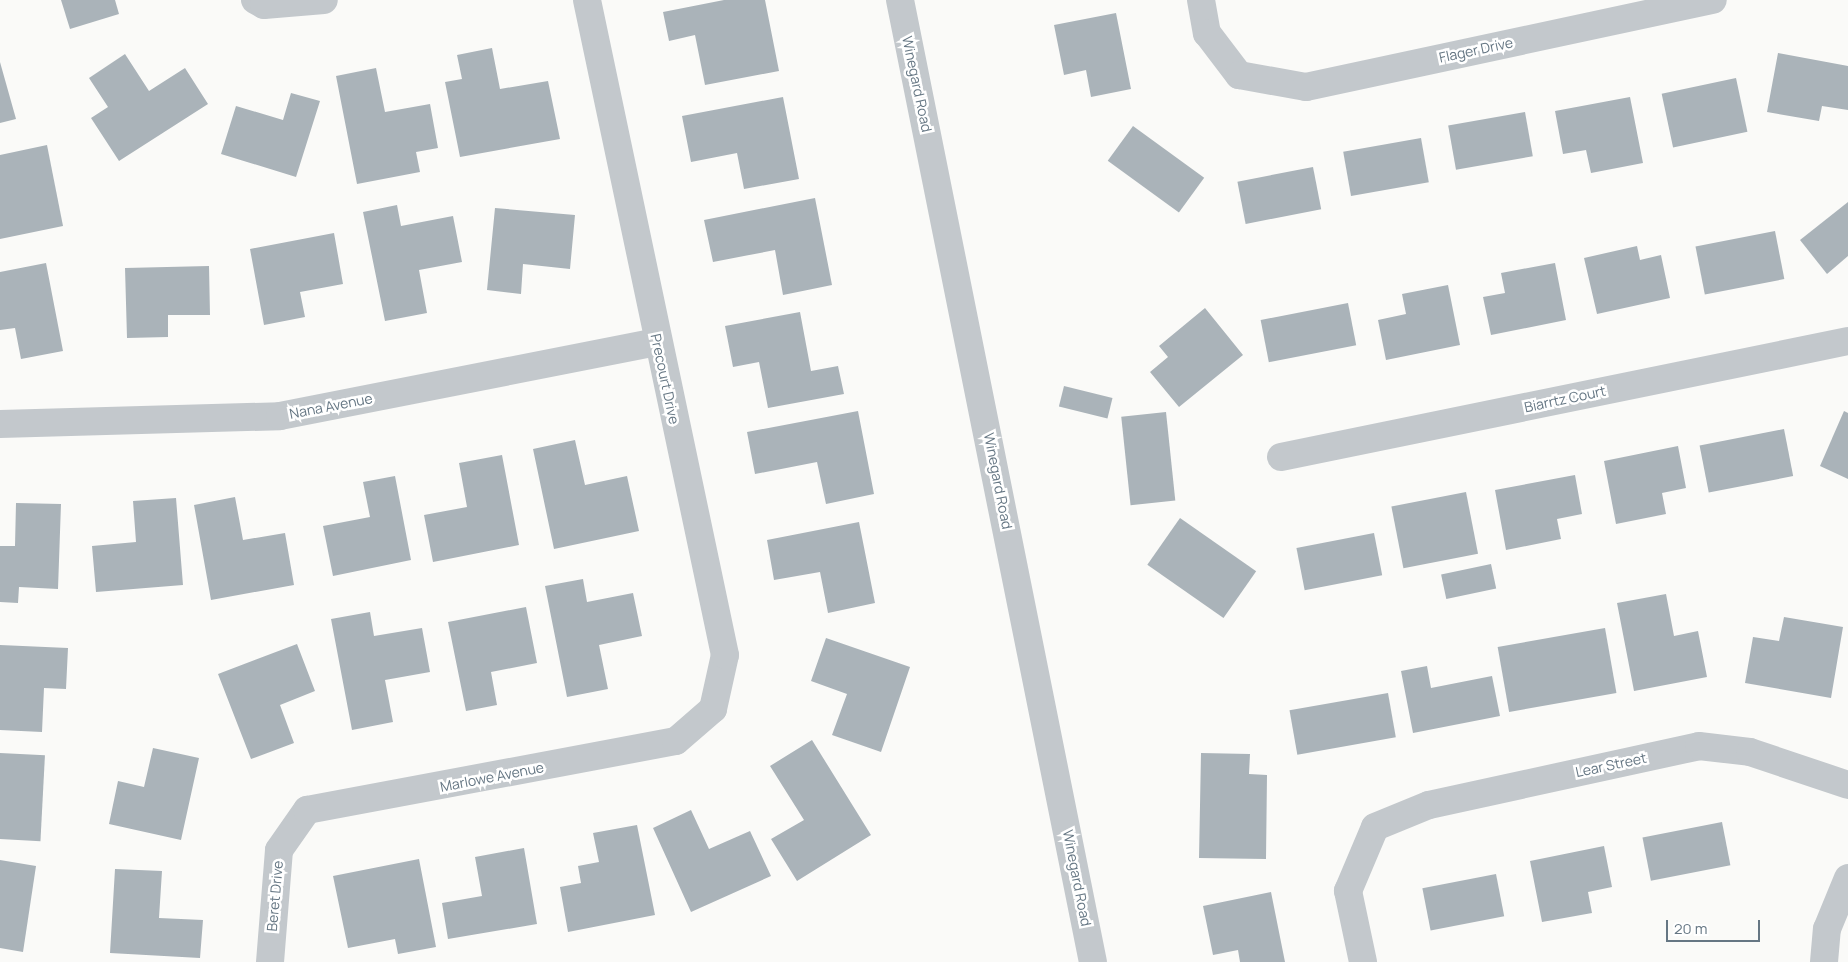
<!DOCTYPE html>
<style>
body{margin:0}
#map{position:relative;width:1848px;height:962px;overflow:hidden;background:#fafaf8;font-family:Manrope,sans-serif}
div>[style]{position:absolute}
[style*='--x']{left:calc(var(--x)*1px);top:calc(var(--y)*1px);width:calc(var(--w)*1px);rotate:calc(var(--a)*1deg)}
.building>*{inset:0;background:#aab3b9;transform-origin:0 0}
.minor>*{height:28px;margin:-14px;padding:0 14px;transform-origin:14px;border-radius:14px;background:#c3c8cc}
span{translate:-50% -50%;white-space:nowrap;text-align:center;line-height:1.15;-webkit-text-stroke:5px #fff;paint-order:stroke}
.street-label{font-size:14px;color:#657683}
.scale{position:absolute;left:1666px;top:920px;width:94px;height:22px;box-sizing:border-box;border:2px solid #657683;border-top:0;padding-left:6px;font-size:15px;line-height:18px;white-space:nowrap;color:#657683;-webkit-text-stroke:4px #fff;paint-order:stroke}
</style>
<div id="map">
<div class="building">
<div style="clip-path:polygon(61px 0,115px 0,119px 14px,70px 29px)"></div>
<div style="clip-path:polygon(724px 0,765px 0,779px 71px,705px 85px,695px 35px,669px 41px,663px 12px)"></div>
<div style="clip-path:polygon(1116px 13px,1131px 89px,1091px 97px,1086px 70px,1064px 75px,1054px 25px)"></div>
<div style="clip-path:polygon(492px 48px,500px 89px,548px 81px,560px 139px,460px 157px,445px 82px,462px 79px,457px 55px)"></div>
<div style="clip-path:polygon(1778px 53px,1848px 66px,1848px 110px,1822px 106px,1819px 121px,1767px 112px)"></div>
<div style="clip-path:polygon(125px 54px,149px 91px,185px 68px,208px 104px,119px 161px,91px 118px,108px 107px,89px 78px)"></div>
<div style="clip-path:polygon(0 62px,16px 119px,0 123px)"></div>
<div style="clip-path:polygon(376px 68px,385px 112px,430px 104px,438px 148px,416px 152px,420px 172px,357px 184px,336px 76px)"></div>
<div style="left:1736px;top:78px;width:55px;height:76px;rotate:78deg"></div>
<div style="clip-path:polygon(291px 93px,320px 101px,296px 177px,221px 154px,236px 106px,283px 120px)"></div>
<div style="clip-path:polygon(783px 97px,799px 179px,744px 189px,737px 153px,691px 162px,682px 116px)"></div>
<div style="clip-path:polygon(1630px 97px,1643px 163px,1591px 173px,1586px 150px,1563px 154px,1555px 111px)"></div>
<div style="left:1525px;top:112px;width:45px;height:78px;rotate:80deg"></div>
<div style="left:1133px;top:126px;width:88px;height:43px;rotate:36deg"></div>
<div style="left:1421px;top:138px;width:45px;height:79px;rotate:80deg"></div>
<div style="clip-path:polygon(47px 145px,63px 226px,0 239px,0 155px)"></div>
<div style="left:1313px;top:167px;width:43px;height:77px;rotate:79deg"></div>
<div style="clip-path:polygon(815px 198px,832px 285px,783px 295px,775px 250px,713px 262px,704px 220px)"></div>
<div style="clip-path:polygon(1848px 202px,1848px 256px,1827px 274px,1800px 240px)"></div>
<div style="clip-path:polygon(397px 205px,401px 226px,453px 216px,462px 262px,419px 270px,427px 313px,385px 321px,363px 212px)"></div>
<div style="clip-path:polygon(495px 208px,575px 215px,570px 269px,523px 264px,521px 294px,487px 290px)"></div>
<div style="left:1775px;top:231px;width:49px;height:81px;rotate:79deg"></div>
<div style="clip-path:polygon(334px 233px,343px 284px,300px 292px,305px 317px,264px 325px,250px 249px)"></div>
<div style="clip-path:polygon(1637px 246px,1640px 260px,1661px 255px,1670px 298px,1597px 314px,1584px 258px)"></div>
<div style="clip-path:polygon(46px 263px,63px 351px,21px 359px,15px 328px,0 330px,0 272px)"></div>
<div style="clip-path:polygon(1555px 263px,1566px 320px,1491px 335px,1483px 297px,1505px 293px,1501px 273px)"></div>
<div style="clip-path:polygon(209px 266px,210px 315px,168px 315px,168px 337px,127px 338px,125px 268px)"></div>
<div style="clip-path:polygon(1448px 285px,1460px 345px,1386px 360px,1378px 320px,1406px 314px,1402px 294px)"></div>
<div style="left:1348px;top:303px;width:43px;height:89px;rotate:79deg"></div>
<div style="clip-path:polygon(1205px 308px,1243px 355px,1179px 407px,1150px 372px,1168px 357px,1159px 346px)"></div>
<div style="clip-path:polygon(800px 312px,811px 371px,838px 366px,844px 394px,768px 408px,759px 362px,733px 367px,725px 326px)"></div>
<div style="left:1064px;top:386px;width:50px;height:21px;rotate:14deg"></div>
<div style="clip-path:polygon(858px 411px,874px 494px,826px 504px,817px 462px,755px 474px,747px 432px)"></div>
<div style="clip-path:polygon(1844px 411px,1848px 413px,1848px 479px,1820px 466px)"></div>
<div style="left:1166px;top:412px;width:89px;height:45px;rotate:84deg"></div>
<div style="left:1784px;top:429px;width:48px;height:86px;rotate:79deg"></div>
<div style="clip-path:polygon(575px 440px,585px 485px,627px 476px,639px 531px,554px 549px,533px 449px)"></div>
<div style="clip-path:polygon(1678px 446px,1686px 488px,1662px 493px,1666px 514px,1616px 524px,1604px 461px)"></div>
<div style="clip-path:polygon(502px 455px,519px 545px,433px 562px,424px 515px,467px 507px,459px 463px)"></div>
<div style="clip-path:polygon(1575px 475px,1582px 514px,1557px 519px,1561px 539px,1506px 550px,1495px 490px)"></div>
<div style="clip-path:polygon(395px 476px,411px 560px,333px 576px,323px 526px,370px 517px,363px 482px)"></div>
<div style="left:1466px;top:492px;width:63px;height:76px;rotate:79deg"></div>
<div style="clip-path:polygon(235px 497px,243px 540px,285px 533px,294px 585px,211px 600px,194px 505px)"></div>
<div style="clip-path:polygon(176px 498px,183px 585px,96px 592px,92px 546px,136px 542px,133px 501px)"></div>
<div style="clip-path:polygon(16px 503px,61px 504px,58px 589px,19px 587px,18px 603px,0 602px,0 546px,15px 546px)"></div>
<div style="left:1180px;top:518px;width:93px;height:57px;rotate:35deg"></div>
<div style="clip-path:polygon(859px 522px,875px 603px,828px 613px,820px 572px,774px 580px,767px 540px)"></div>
<div style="left:1374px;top:533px;width:43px;height:79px;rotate:79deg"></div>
<div style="left:1491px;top:564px;width:25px;height:51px;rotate:78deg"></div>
<div style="clip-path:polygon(583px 579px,587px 602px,633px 593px,642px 636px,599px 645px,608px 689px,567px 697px,545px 586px)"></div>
<div style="clip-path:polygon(1666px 594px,1674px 636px,1698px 631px,1707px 677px,1634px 691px,1617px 603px)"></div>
<div style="clip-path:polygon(526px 607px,537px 663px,491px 672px,497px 705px,466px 711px,448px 622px)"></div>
<div style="clip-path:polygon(370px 612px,374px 636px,422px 628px,430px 672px,385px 680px,393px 722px,352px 730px,331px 619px)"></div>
<div style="clip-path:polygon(1784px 617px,1843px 627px,1831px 698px,1745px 683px,1753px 637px,1779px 641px)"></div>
<div style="left:1605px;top:628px;width:66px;height:109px;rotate:80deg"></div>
<div style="clip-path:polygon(826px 638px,910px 667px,881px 752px,832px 735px,847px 694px,811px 681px)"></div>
<div style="clip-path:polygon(297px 644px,315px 691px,280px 705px,294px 743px,251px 759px,218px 674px)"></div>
<div style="clip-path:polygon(0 645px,68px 648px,66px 689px,44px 688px,42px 732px,0 730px)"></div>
<div style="clip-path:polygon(1427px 666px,1431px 688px,1492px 676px,1500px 716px,1413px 733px,1401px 671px)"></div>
<div style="left:1388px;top:693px;width:45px;height:100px;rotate:80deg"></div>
<div style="clip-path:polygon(812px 740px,871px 835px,797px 881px,771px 839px,804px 820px,770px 766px)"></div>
<div style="clip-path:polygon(153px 748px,199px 758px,181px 840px,109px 824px,118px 781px,144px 787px)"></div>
<div style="left:0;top:753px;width:45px;height:86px;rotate:3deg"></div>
<div style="clip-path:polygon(1201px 753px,1250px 754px,1249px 774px,1267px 775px,1266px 859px,1199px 858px)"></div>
<div style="clip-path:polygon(691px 810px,709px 849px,750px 831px,771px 876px,691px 912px,653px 828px)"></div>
<div style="left:1722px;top:822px;width:44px;height:81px;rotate:79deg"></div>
<div style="clip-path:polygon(637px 825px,655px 915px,568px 932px,560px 887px,581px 883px,578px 866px,599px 862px,593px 833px)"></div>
<div style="clip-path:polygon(1604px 846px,1612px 887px,1588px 892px,1592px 913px,1542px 922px,1530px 861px)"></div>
<div style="clip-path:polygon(524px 848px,537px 924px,448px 939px,442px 903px,482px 896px,475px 857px)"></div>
<div style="clip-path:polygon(419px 859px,436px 947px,398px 954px,395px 939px,348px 948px,333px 876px)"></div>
<div style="clip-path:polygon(0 860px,36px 866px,23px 952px,0 948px)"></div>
<div style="clip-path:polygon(115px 869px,162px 871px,159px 918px,203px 920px,200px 958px,110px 953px)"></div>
<div style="left:1496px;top:874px;width:43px;height:75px;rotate:79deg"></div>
<div style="clip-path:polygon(1271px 892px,1285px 962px,1240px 962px,1238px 950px,1213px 955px,1203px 906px)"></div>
</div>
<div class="minor">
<div style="--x:255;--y:0;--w:10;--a:29"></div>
<div style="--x:264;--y:5;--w:60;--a:-4.8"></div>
<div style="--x:900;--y:0;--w:981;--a:78.66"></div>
<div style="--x:1201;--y:0;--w:34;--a:80"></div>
<div style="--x:1207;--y:33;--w:53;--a:52.7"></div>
<div style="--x:1239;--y:75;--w:68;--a:10.2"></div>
<div style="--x:1306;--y:87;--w:416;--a:-12.1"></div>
<div style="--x:0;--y:424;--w:280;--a:-1.6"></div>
<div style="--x:280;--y:416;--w:384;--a:-11.1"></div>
<div style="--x:1281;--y:457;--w:579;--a:-11.56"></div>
<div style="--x:270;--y:962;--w:112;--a:-85.4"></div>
<div style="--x:279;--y:850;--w:49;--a:-55"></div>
<div style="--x:307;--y:810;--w:375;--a:-10.6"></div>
<div style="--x:676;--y:741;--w:49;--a:-40.9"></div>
<div style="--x:713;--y:709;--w:55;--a:-77.5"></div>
<div style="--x:725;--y:655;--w:669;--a:-101.9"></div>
<div style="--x:1363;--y:962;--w:73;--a:-101.9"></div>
<div style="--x:1348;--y:891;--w:69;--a:-67.1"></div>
<div style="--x:1375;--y:827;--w:58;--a:-22.2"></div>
<div style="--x:1429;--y:805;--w:276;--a:-12.3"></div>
<div style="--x:1699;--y:746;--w:51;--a:6.7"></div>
<div style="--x:1750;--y:752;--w:103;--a:18.6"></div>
<div style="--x:1824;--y:962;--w:33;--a:-85"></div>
<div style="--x:1827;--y:929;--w:55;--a:-67.6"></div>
</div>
<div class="street-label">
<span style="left:1476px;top:50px;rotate:-12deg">Flager Drive</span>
<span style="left:917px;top:84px;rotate:78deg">Winegard Road</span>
<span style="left:665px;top:379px;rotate:78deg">Precourt Drive</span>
<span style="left:1565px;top:399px;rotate:-12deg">Biarrtz Court</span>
<span style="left:331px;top:406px;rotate:-11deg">Nana Avenue</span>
<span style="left:998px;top:481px;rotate:79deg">Winegard Road</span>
<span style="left:1611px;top:765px;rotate:-12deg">Lear Street</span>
<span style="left:492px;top:777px;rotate:-11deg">Marlowe Avenue</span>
<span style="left:1077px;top:878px;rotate:79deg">Winegard Road</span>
<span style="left:275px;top:896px;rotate:-85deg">Beret Drive</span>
</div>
<div class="scale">20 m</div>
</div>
